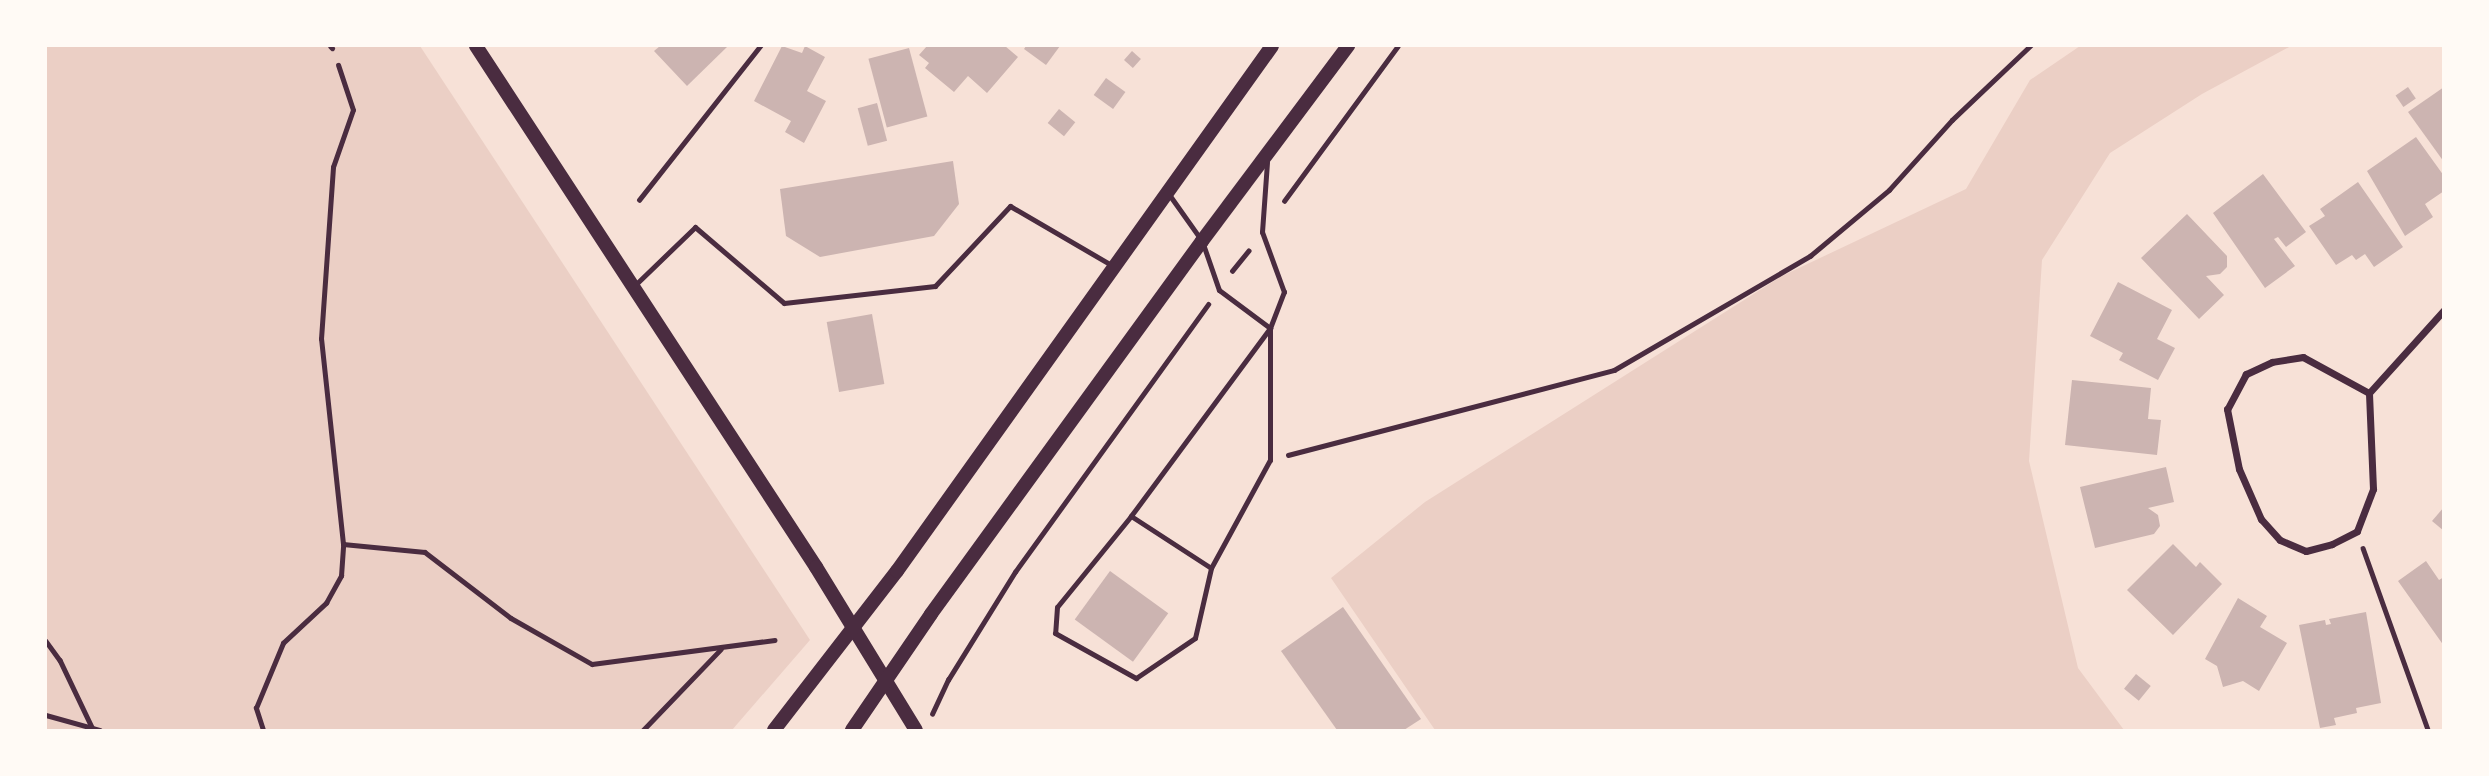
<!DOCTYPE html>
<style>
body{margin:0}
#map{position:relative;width:2489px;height:776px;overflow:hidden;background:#f7e1d7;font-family:"Titillium Web",sans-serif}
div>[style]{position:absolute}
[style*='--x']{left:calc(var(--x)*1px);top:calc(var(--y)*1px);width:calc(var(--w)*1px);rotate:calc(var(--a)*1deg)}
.green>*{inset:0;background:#ebcfc5}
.building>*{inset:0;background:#ccb4b1;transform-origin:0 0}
.path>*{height:4.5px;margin:-2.25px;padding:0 2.25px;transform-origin:2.25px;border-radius:2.25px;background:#4a2c40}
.service>*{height:5px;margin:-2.5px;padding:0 2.5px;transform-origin:2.5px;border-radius:2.5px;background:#4a2c40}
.minor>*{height:7px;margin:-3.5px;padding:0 3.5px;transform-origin:3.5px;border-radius:3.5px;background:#4a2c40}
.secondary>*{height:14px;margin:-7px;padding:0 7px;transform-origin:7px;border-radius:7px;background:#4a2c40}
span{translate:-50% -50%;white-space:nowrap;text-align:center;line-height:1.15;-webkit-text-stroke:5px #fffaf5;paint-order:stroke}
.frame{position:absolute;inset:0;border:47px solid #fffaf5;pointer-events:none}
</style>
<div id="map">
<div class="green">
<div style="clip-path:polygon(46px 46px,420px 46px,810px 640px,732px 730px,46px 730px)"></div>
<div style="clip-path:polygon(2080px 46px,2291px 46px,2202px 94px,2110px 153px,2042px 260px,2029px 461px,2078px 668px,2124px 730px,1435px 730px,1331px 578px,1425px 502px,1782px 276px,1966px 189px,2030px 80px)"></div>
</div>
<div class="building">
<div style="clip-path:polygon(660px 46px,728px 46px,687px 86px,654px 51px)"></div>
<div style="clip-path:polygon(782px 46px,802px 53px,805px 46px,825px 57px,807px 91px,826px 101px,804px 143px,785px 132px,791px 121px,754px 101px)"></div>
<div style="clip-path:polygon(927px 46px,1005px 46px,1018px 57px,987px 93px,968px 76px,954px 92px,925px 68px,929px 63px,919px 55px)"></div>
<div style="clip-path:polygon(1026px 46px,1060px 46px,1046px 65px,1024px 49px)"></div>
<div style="left:909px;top:48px;width:71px;height:42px;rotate:75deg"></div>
<div style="left:1132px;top:51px;width:12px;height:12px;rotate:42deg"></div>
<div style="left:1106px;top:78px;width:24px;height:21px;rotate:36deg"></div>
<div style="left:2408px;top:87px;width:14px;height:15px;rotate:56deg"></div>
<div style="clip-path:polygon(2444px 87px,2444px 162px,2408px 112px)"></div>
<div style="left:877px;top:103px;width:39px;height:20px;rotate:75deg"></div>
<div style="left:1059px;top:109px;width:21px;height:18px;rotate:39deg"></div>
<div style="clip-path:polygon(2416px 137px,2444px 176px,2444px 191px,2425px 204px,2433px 217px,2405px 236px,2367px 171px)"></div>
<div style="clip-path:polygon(953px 161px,959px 204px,934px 236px,820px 257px,786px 236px,780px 189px)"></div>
<div style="clip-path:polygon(2263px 174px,2306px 232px,2286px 247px,2278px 237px,2274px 239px,2295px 266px,2265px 288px,2213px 213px)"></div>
<div style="clip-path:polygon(2358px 182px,2403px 247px,2374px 267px,2365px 254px,2356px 260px,2352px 255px,2336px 265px,2309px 226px,2325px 216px,2320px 209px)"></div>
<div style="clip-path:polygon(2187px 214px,2227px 256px,2227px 267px,2220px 274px,2206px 276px,2224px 295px,2199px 319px,2141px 258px)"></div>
<div style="clip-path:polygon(2118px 282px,2172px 310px,2157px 339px,2175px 348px,2158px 380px,2119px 360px,2123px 353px,2090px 336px)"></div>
<div style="left:872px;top:314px;width:71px;height:46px;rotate:80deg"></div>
<div style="clip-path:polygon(2072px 380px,2151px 388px,2148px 419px,2161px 420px,2157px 455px,2065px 445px)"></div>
<div style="clip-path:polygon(2166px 467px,2174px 502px,2148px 508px,2158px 515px,2160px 526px,2154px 534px,2095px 548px,2080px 487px)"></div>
<div style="clip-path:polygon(2444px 507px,2444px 531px,2432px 521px)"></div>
<div style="clip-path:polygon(2173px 544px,2196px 567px,2200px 562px,2222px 584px,2173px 635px,2127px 590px)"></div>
<div style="clip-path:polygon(2426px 561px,2439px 580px,2444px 577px,2444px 646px,2398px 581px)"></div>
<div style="left:1110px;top:571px;width:72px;height:60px;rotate:36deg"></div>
<div style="clip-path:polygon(2238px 598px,2267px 616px,2260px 627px,2287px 643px,2259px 691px,2243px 681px,2223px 687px,2217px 666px,2205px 659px)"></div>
<div style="clip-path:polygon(1343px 607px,1421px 719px,1404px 730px,1337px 730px,1281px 651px)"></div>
<div style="clip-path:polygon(2366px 612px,2381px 703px,2356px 708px,2357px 713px,2334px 718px,2336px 725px,2320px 728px,2299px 625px,2325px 620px,2326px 625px,2331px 624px,2329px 619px)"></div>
<div style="left:2136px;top:674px;width:19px;height:19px;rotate:39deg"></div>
</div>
<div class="path">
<div style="--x:639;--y:200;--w:196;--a:-51.8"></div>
<div style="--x:1284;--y:201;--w:192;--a:-53.7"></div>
<div style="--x:1232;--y:271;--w:26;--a:-51"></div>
<div style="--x:1288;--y:455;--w:337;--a:-14.6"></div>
<div style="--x:1614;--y:370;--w:227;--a:-30.2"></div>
<div style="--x:1810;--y:256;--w:103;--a:-39.9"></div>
<div style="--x:1889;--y:190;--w:94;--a:-48"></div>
<div style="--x:1952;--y:120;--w:108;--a:-43.5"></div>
<div style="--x:343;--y:544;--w:82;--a:5.6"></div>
<div style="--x:425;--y:552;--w:108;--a:37.5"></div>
<div style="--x:511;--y:618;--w:93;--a:29.6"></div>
<div style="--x:592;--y:664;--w:184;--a:-7.5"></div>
<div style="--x:2363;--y:548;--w:193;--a:70.3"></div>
<div style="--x:46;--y:641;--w:24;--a:54"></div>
<div style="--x:60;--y:660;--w:74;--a:64.5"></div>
<div style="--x:932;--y:714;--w:38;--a:-65"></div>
<div style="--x:948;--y:680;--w:127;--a:-58.2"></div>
<div style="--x:1015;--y:572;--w:330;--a:-54.2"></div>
<div style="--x:46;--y:715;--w:56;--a:15.5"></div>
<div style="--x:263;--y:730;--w:23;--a:-108"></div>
<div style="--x:256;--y:708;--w:70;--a:-67.4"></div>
<div style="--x:283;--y:643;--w:59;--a:-42.9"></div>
<div style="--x:326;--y:603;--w:31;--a:-61"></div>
<div style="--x:341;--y:576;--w:32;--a:-86"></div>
<div style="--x:343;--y:544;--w:206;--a:-96.1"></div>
<div style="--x:321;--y:339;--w:172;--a:-86"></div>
<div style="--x:333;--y:167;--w:60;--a:-70.7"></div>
<div style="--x:353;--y:110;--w:47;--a:-108.4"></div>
<div style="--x:643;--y:730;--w:112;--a:-46.1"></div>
</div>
<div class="service">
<div style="--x:330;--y:46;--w:3;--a:45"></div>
<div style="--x:1168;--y:193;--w:59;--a:54.7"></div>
<div style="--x:1202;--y:241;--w:52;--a:70.9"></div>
<div style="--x:1219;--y:290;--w:64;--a:36.7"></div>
<div style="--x:1270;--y:328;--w:234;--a:126.5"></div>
<div style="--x:1131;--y:516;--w:95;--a:33"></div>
<div style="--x:1211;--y:568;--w:123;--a:-61.4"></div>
<div style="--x:1270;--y:460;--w:132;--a:-90"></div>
<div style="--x:1270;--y:328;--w:39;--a:-69"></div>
<div style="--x:1284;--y:292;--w:64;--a:-110.1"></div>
<div style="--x:1262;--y:232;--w:70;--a:-85.9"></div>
<div style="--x:634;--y:286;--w:85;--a:-44"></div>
<div style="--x:695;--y:227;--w:117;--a:40.5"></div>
<div style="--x:784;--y:303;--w:152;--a:-6.4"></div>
<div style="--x:935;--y:286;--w:110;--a:-46.8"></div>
<div style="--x:1010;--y:206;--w:119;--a:30.2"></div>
<div style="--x:1131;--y:516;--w:117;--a:129.1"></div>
<div style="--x:1057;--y:607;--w:26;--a:94"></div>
<div style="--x:1055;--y:633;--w:93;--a:29.1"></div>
<div style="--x:1136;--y:678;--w:71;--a:-34.1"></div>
<div style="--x:1195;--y:638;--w:72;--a:-77.1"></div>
</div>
<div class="minor">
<div style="--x:2369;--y:393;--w:75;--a:-151.4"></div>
<div style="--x:2303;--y:357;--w:31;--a:171"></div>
<div style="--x:2272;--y:362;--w:29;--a:155"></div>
<div style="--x:2246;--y:374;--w:40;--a:118"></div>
<div style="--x:2227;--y:409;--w:61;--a:78.7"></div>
<div style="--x:2239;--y:469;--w:55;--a:66.3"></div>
<div style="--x:2261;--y:519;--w:28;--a:48"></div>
<div style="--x:2280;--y:540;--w:28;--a:23"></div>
<div style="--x:2306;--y:551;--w:27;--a:-15"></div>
<div style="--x:2332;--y:544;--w:28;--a:-27"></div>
<div style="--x:2357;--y:531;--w:45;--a:-69.1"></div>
<div style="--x:2373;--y:489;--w:96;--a:-92.4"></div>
<div style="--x:2369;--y:393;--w:112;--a:-47.9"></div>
</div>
<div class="secondary">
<div style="--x:476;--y:46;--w:622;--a:56.87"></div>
<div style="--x:816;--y:567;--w:191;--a:58.5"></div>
<div style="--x:774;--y:730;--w:201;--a:-52.3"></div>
<div style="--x:897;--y:571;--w:645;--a:-54.46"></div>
<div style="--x:852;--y:730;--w:140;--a:-55.7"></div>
<div style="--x:931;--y:614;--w:461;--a:-54"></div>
<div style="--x:1202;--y:241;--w:244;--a:-53.2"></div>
</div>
<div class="frame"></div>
</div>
